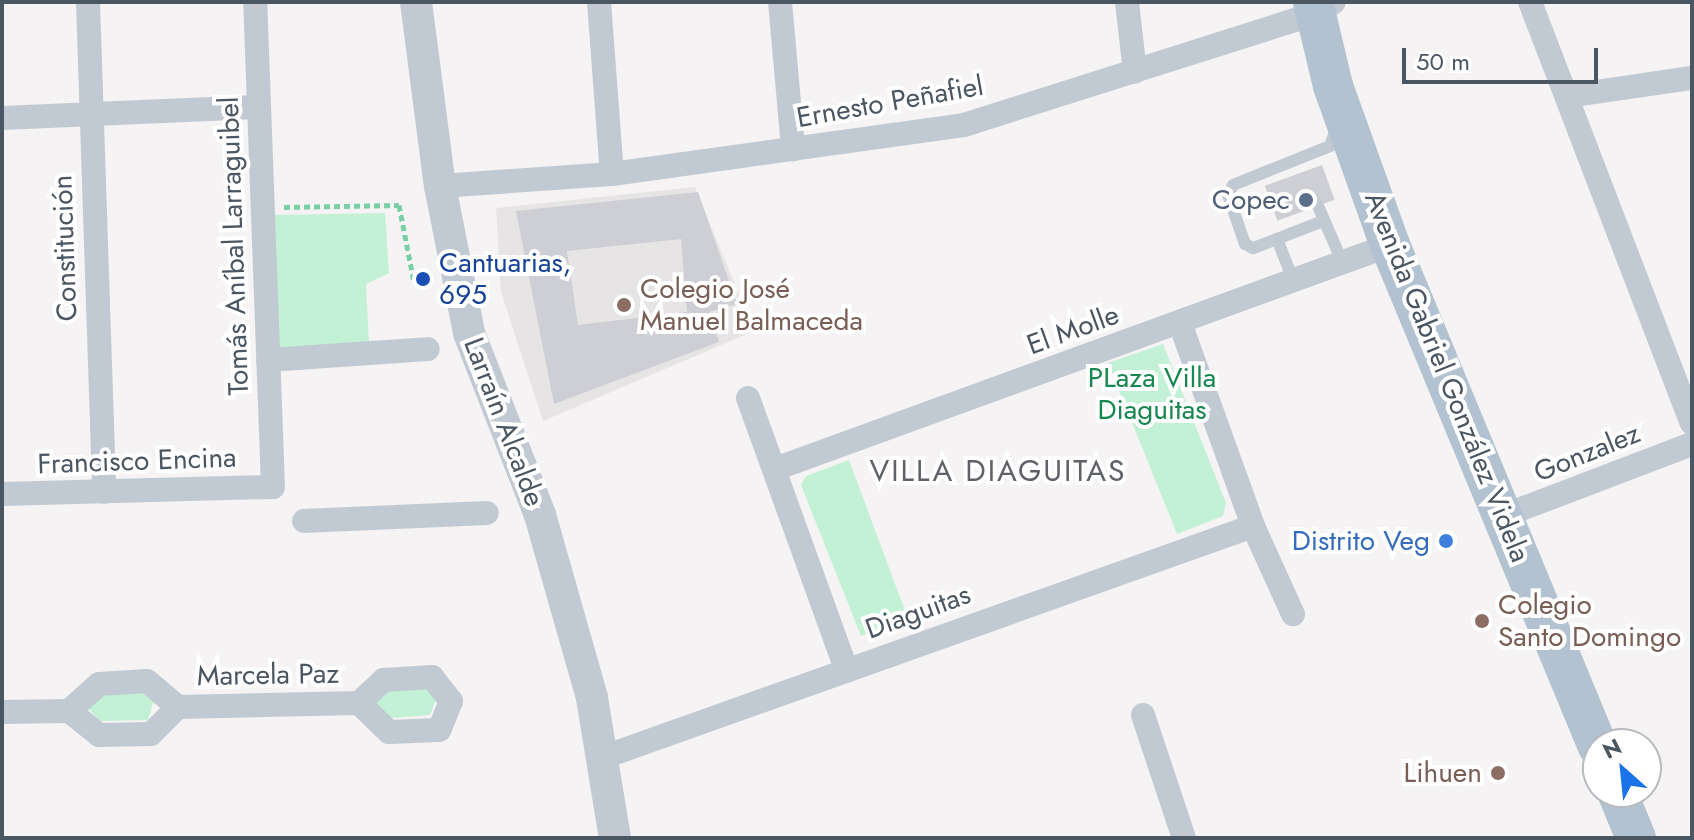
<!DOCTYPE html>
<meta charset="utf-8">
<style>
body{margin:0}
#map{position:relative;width:1694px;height:840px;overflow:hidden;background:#f5f3f3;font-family:Jost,sans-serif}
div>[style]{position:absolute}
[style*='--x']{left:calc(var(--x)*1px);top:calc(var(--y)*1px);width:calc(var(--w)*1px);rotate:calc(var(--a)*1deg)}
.education>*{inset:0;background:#e6e4e5}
.green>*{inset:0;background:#c3f1d5}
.building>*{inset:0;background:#cdcfd5;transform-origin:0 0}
.path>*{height:5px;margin-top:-2.5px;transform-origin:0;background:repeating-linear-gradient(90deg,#7ad0a6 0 6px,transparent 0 10px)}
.service>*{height:12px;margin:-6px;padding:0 6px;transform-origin:6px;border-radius:6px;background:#c1cad2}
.minor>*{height:24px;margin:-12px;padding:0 12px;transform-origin:12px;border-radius:12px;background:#c1cad2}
.tertiary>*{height:32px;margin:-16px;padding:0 16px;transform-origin:16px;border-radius:16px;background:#c1cad2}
.primary>*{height:40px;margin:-20px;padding:0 20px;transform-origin:20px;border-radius:20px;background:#b3c2d1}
.dots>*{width:22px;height:22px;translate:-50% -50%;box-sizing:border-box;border:4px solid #fff;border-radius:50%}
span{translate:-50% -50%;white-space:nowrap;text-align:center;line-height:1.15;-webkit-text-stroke:8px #fff;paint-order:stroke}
.street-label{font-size:28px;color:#4a5661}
.service-label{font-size:28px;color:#4e5e75}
.right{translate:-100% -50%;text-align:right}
.transit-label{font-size:28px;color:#164399}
.left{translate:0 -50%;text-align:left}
.education-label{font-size:28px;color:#785e54}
.park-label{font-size:28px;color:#17864f}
.shop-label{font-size:28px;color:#366cbe}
.neighbourhood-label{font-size:30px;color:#5f6368;letter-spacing:2px}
.frame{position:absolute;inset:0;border:4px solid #4a5661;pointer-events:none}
.north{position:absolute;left:1582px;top:728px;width:80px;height:80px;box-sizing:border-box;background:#fff;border:2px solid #b7bbc0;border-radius:50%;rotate:333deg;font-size:22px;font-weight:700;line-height:32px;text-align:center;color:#4a5661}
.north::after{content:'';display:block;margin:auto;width:28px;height:36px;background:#1a73e8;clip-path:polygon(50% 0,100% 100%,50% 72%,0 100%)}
.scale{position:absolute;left:1402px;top:48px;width:196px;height:36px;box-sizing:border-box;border:4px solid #4a5661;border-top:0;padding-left:10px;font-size:24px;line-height:28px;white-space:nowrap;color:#4a5661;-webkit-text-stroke:6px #fff;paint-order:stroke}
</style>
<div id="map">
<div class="education">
<div style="clip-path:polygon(695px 187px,754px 331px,543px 421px,501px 292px,496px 208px)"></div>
</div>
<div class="green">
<div style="clip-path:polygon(385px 213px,389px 273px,366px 284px,369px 343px,278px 349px,272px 215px)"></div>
<div style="clip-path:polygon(1163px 344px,1226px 503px,1223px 516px,1177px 534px,1108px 363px)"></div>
<div style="clip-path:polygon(849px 460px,908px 619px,861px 636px,801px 485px,806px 476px)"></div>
<div style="clip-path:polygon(427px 687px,436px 699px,430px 715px,391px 718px,373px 704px,388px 689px)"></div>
<div style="clip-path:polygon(145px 690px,154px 699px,148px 720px,100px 721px,89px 709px,100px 694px)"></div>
</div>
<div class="building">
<div style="left:1322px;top:165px;width:37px;height:61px;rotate:70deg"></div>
<div style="clip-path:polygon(evenodd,698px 192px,737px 304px,709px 312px,719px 342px,554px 404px,516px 211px,698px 192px,681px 239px,687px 312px,578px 325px,567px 251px,681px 239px)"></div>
</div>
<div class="path">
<div style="--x:284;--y:207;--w:115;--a:-1"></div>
<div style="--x:399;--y:205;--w:78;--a:79"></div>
<div style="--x:414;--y:282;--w:19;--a:0"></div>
</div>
<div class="service">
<div style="--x:1318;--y:206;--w:58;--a:66.5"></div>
<div style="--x:1277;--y:239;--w:49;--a:-21.4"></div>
<div style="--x:1292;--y:277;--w:41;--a:-111.5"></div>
<div style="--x:1277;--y:239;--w:26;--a:159"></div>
<div style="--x:1253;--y:248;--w:9;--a:-153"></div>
<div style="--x:1245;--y:244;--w:52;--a:-109.1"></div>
<div style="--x:1228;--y:195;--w:11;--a:-63"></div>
<div style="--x:1233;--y:185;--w:105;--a:-21.9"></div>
<div style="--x:1330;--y:146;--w:21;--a:-71"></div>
</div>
<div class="minor">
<div style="--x:88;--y:2;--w:490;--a:88.1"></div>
<div style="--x:599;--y:2;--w:172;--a:85.7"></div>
<div style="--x:780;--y:2;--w:148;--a:84.9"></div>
<div style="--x:1127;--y:2;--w:70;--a:83.5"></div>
<div style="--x:1530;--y:2;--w:451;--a:69"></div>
<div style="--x:1568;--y:96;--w:125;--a:-8.3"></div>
<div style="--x:2;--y:118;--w:256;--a:-2.5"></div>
<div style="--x:440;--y:186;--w:172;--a:-4"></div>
<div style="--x:612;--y:174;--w:355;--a:-7.9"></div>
<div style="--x:964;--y:125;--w:367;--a:-17.6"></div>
<div style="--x:1314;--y:14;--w:23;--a:-31"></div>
<div style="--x:1180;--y:323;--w:216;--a:70.2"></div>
<div style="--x:1253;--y:526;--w:97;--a:65.6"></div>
<div style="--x:268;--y:360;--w:160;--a:-3.9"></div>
<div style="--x:748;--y:398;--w:290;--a:70.1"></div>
<div style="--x:775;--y:469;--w:655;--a:-20.01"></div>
<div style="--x:2;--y:494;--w:271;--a:-1.5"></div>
<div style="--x:273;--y:487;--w:485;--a:-92.1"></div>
<div style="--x:1503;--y:516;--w:202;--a:-20.9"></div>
<div style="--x:304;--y:521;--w:183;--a:-2.5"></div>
<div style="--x:178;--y:707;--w:181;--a:-1.3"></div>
<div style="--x:359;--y:703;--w:34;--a:-43"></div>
<div style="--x:384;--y:680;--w:48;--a:-3.6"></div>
<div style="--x:432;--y:677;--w:31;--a:52"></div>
<div style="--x:451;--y:701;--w:31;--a:112"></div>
<div style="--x:439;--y:730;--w:50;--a:177.7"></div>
<div style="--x:389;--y:732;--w:42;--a:-136"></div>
<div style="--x:2;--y:712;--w:67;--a:-0.9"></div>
<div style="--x:69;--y:711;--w:40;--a:-42"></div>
<div style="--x:99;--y:684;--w:48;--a:-3.6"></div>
<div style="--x:147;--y:681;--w:40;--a:40"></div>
<div style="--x:178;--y:707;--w:38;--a:135"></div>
<div style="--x:151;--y:734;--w:52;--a:178.9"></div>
<div style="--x:99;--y:735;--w:38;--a:-141"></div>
<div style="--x:1143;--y:715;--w:130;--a:71.6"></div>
<div style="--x:604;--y:757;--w:689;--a:-19.59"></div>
</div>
<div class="tertiary">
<div style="--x:416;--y:2;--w:186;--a:82.6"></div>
<div style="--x:440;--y:186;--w:150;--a:78.8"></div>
<div style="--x:469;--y:333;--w:195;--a:68.7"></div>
<div style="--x:540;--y:515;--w:190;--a:74.1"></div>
<div style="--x:592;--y:698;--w:142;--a:80.7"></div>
</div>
<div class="primary">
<div style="--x:1313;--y:2;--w:86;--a:76.6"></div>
<div style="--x:1333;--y:86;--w:169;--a:70.3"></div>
<div style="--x:1390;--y:245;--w:543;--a:67.49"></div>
<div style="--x:1617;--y:792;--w:50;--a:67.6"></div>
</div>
<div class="dots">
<div style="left:1306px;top:200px;background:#5c6f8a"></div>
<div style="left:423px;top:279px;background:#1a4fb4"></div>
<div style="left:624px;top:305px;background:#8d6e63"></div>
<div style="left:1446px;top:541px;background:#3f7fe0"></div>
<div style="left:1482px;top:621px;background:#8d6e63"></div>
<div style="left:1498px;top:773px;background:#8d6e63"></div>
</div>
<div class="street-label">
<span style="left:890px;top:102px;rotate:-10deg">Ernesto Peñafiel</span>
<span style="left:234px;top:246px;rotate:-92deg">Tomás Aníbal Larraguibel</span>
<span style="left:65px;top:248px;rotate:-92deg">Constitución</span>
<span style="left:1073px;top:330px;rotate:-20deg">El Molle</span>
<span style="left:1447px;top:377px;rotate:68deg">Avenida Gabriel González Videla</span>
<span style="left:504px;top:422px;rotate:69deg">Larraín Alcalde</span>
<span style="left:1587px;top:453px;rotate:-22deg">Gonzalez</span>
<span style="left:137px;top:461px;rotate:-2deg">Francisco Encina</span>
<span style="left:918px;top:612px;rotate:-20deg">Diaguitas</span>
<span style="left:268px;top:675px;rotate:-1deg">Marcela Paz</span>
</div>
<div class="service-label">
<span class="right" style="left:1290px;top:200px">Copec</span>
</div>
<div class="transit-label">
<span class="left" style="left:439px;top:279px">Cantuarias,<br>695</span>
</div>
<div class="education-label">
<span class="left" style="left:640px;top:305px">Colegio José<br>Manuel Balmaceda</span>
<span class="left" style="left:1498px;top:621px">Colegio<br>Santo Domingo</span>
<span class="right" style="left:1482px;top:773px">Lihuen</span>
</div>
<div class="park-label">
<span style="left:1152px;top:394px">PLaza Villa<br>Diaguitas</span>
</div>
<div class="shop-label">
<span class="right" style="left:1430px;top:541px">Distrito Veg</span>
</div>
<div class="neighbourhood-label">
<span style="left:998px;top:471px">VILLA DIAGUITAS</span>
</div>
<div class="frame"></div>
<div class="north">N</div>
<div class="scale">50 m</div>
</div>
